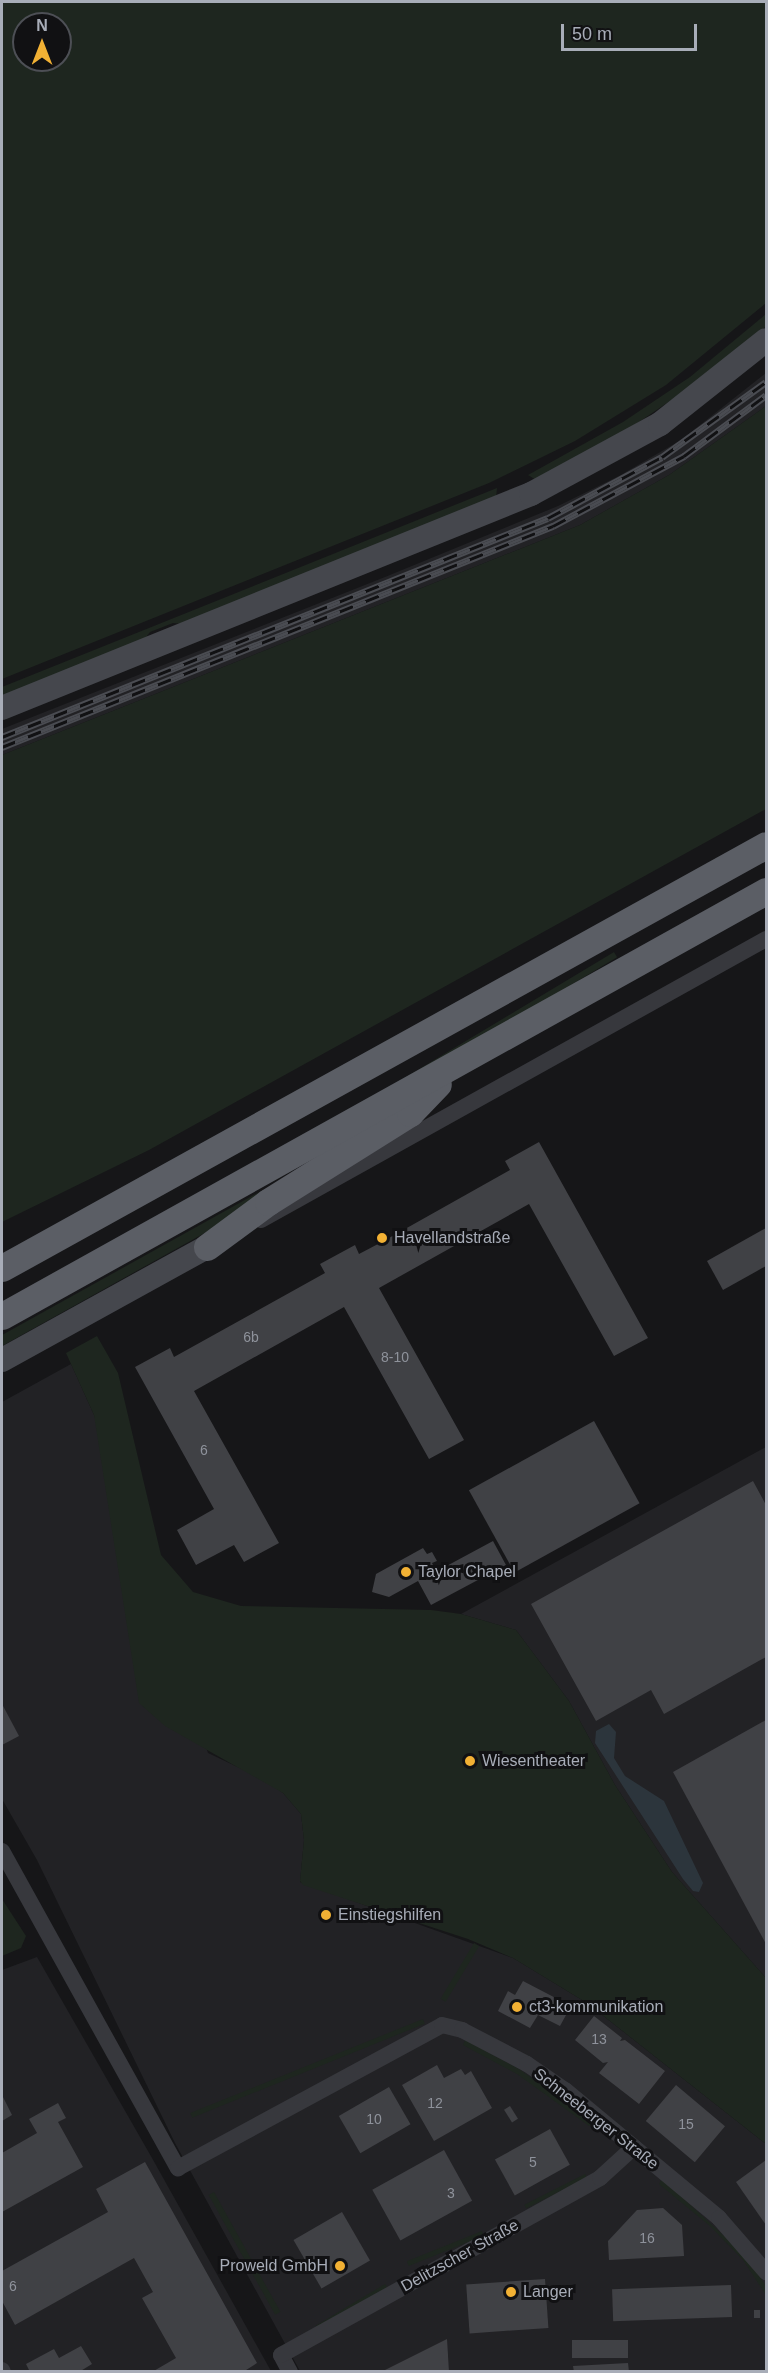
<!DOCTYPE html>
<meta charset="utf-8">
<style>
body{margin:0}
#map{position:relative;width:768px;height:2373px;overflow:hidden;background:#161618;font-family:Arial,sans-serif}
div>[style]{position:absolute}
[style*='--x']{left:calc(var(--x)*1px);top:calc(var(--y)*1px);width:calc(var(--w)*1px);rotate:calc(var(--a)*1deg)}
.built>*{inset:0;background:#222225}
.green>*{inset:0;background:#1e261f;transform-origin:0 0}
.water>*{inset:0;background:#2c353c}
.building>*{inset:0;background:#404145;transform-origin:0 0}
.minor>*{height:16px;margin:-8px;padding:0 8px;transform-origin:8px;border-radius:8px;background:#37383d}
.secondary>*{height:24px;margin:-12px;padding:0 12px;transform-origin:12px;border-radius:12px;background:#45474d}
.trunk>*{height:27px;margin:-13.5px;padding:0 13.5px;transform-origin:13.5px;border-radius:13.5px;background:#5b5e65}
.rail>*{height:7px;margin-top:-3.5px;transform-origin:0;background:repeating-linear-gradient(90deg,#111113 0 14px,#4a4c52 0 28px);box-sizing:border-box;border-block:2px solid #4a4c52}
.dots>*{width:16px;height:16px;translate:-50% -50%;box-sizing:border-box;border:3px solid #111113;border-radius:50%}
span{translate:-50% -50%;white-space:nowrap;text-align:center;line-height:1.15;-webkit-text-stroke:6px #111113;paint-order:stroke}
.number-label{font-size:14px;color:#8e929b}
.number-label span{-webkit-text-stroke-width:0}
.poi-label{font-size:16px;color:#a8adb8}
.left{translate:0 -50%;text-align:left}
.right{translate:-100% -50%;text-align:right}
.street-label{font-size:16px;color:#a8adb8}
.frame{position:absolute;inset:0;border:3px solid #a8adb8;pointer-events:none}
.north{position:absolute;left:12px;top:12px;width:60px;height:60px;box-sizing:border-box;background:#111113;border:2px solid #4d4f55;border-radius:50%;rotate:0deg;font-size:16px;font-weight:700;line-height:24px;text-align:center;color:#a8adb8}
.north::after{content:'';display:block;margin:auto;width:21px;height:27px;background:#f2b134;clip-path:polygon(50% 0,100% 100%,50% 72%,0 100%)}
.scale{position:absolute;left:561px;top:24px;width:136px;height:27px;box-sizing:border-box;border:3px solid #a8adb8;border-top:0;padding-left:8px;font-size:18px;line-height:21px;white-space:nowrap;color:#a8adb8;-webkit-text-stroke:4px #111113;paint-order:stroke}
</style>
<div id="map">
<div class="built">
<div style="clip-path:polygon(766px 373px,766px 406px,669px 475px,580px 525px,2px 755px,2px 729px,385px 577px,558px 506px,619px 476px,681px 440px)"></div>
<div style="clip-path:polygon(71px 1364px,94px 1415px,208px 1753px,263px 1779px,283px 1793px,301px 1814px,304px 1840px,300px 1882px,513px 1958px,587px 2003px,766px 2144px,766px 2371px,300px 2371px,175px 2143px,37px 1860px,2px 1799px,2px 1402px)"></div>
<div style="clip-path:polygon(766px 1447px,766px 1978px,672px 1872px,615px 1785px,569px 1701px,516px 1630px,461px 1614px)"></div>
<div style="clip-path:polygon(37px 1957px,152px 2158px,271px 2371px,2px 2371px,2px 1970px)"></div>
</div>
<div class="green">
<div style="clip-path:polygon(evenodd,2px 2px,766px 2px,766px 303px,666px 385px,575px 441px,489px 483px,2px 679px,2px 2px,24px 24px,60px 24px,60px 60px,24px 60px,24px 24px)"></div>
<div style="clip-path:polygon(766px 314px,766px 326px,761px 331px,695px 384px,630px 428px,536px 480px,528px 475px,623px 422px,690px 377px)"></div>
<div style="clip-path:polygon(766px 406px,766px 809px,149px 1150px,2px 1222px,2px 755px,580px 525px,669px 475px)"></div>
<div style="clip-path:polygon(497px 488px,496px 498px,184px 624px,173px 623px,150px 632px,144px 640px,2px 696px,2px 687px)"></div>
<div style="left:614px;top:952px;width:6px;height:701px;rotate:59deg"></div>
<div style="clip-path:polygon(261px 1191px,228px 1220px,2px 1346px,2px 1335px)"></div>
<div style="clip-path:polygon(97px 1336px,118px 1373px,161px 1555px,193px 1592px,241px 1606px,431px 1610px,461px 1614px,516px 1630px,569px 1701px,615px 1785px,672px 1872px,766px 1978px,766px 2144px,587px 2003px,513px 1958px,468px 1939px,303px 1885px,300px 1881px,304px 1840px,301px 1814px,283px 1793px,165px 1726px,139px 1703px,94px 1415px,66px 1353px)"></div>
<div style="clip-path:polygon(2px 1899px,26px 1936px,21px 1948px,2px 1956px)"></div>
<div style="left:474px;top:1943px;width:6px;height:65px;rotate:31deg"></div>
<div style="left:423px;top:2019px;width:5px;height:251px;rotate:68deg"></div>
<div style="clip-path:polygon(465px 2040px,519px 2069px,593px 2122px,589px 2126px,517px 2074px,463px 2045px)"></div>
<div style="left:585px;top:2174px;width:4px;height:68px;rotate:63deg"></div>
<div style="clip-path:polygon(662px 2179px,746px 2256px,766px 2286px,766px 2295px,743px 2260px,710px 2226px,659px 2184px)"></div>
<div style="left:214px;top:2192px;width:137px;height:6px;rotate:61deg"></div>
<div style="left:482px;top:2231px;width:5px;height:81px;rotate:68deg"></div>
<div style="left:385px;top:2284px;width:6px;height:81px;rotate:59deg"></div>
</div>
<div class="water">
<div style="clip-path:polygon(609px 1724px,616px 1732px,614px 1758px,625px 1776px,664px 1801px,703px 1883px,699px 1892px,693px 1891px,683px 1879px,595px 1743px,596px 1731px)"></div>
</div>
<div class="building">
<div style="clip-path:polygon(539px 1142px,648px 1338px,614px 1356px,529px 1204px,379px 1288px,464px 1440px,429px 1459px,344px 1307px,194px 1391px,279px 1543px,244px 1562px,234px 1545px,196px 1565px,177px 1530px,214px 1509px,135px 1367px,170px 1348px,174px 1357px,325px 1273px,320px 1264px,355px 1245px,359px 1254px,378px 1244px,375px 1239px,386px 1233px,389px 1238px,510px 1170px,505px 1161px)"></div>
<div style="clip-path:polygon(766px 1228px,766px 1266px,723px 1290px,707px 1261px)"></div>
<div style="left:594px;top:1421px;width:94px;height:143px;rotate:61deg"></div>
<div style="clip-path:polygon(753px 1481px,766px 1505px,766px 1657px,664px 1714px,651px 1690px,596px 1721px,531px 1604px)"></div>
<div style="clip-path:polygon(493px 1541px,506px 1565px,431px 1605px,418px 1581px,389px 1597px,372px 1592px,376px 1574px,423px 1548px,427px 1554px,432px 1552px,437px 1561px,432px 1563px,436px 1571px,428px 1576px)"></div>
<div style="clip-path:polygon(2px 1704px,19px 1736px,2px 1745px)"></div>
<div style="clip-path:polygon(766px 1720px,766px 1944px,673px 1772px)"></div>
<div style="clip-path:polygon(523px 1981px,571px 2006px,560px 2026px,538px 2015px,530px 2028px,498px 2011px,508px 1991px,515px 1995px)"></div>
<div style="clip-path:polygon(594px 2016px,622px 2038px,620px 2041px,625px 2040px,665px 2071px,639px 2104px,599px 2073px,608px 2062px,603px 2063px,575px 2040px)"></div>
<div style="clip-path:polygon(437px 2065px,444px 2078px,461px 2069px,465px 2075px,471px 2071px,492px 2108px,434px 2141px,402px 2085px)"></div>
<div style="left:676px;top:2085px;width:64px;height:47px;rotate:40deg"></div>
<div style="left:389px;top:2087px;width:43px;height:58px;rotate:60deg"></div>
<div style="clip-path:polygon(2px 2095px,12px 2115px,2px 2121px)"></div>
<div style="clip-path:polygon(58px 2103px,66px 2118px,58px 2122px,83px 2167px,2px 2212px,2px 2153px,37px 2133px,29px 2119px)"></div>
<div style="left:510px;top:2106px;width:15px;height:7px;rotate:58deg"></div>
<div style="left:550px;top:2129px;width:41px;height:63px;rotate:61deg"></div>
<div style="left:444px;top:2150px;width:58px;height:82px;rotate:61deg"></div>
<div style="clip-path:polygon(766px 2160px,766px 2225px,736px 2182px)"></div>
<div style="clip-path:polygon(145px 2162px,257px 2363px,243px 2372px,152px 2372px,176px 2358px,142px 2298px,153px 2292px,134px 2258px,15px 2325px,2px 2301px,2px 2271px,108px 2212px,96px 2189px)"></div>
<div style="clip-path:polygon(663px 2208px,682px 2225px,684px 2256px,609px 2260px,608px 2241px,637px 2210px)"></div>
<div style="left:342px;top:2212px;width:56px;height:56px;rotate:60deg"></div>
<div style="left:545px;top:2279px;width:49px;height:79px;rotate:86deg"></div>
<div style="left:731px;top:2285px;width:32px;height:119px;rotate:88deg"></div>
<div style="left:754px;top:2310px;width:6px;height:8px"></div>
<div style="clip-path:polygon(447px 2339px,449px 2372px,381px 2372px)"></div>
<div style="left:628px;top:2340px;width:18px;height:56px;rotate:90deg"></div>
<div style="clip-path:polygon(81px 2346px,92px 2364px,79px 2372px,30px 2372px,26px 2364px,54px 2349px,59px 2358px)"></div>
<div style="clip-path:polygon(628px 2363px,629px 2372px,574px 2372px,573px 2366px)"></div>
</div>
<div class="minor">
<div style="--x:261;--y:1220;--w:578;--a:-29.09"></div>
<div style="--x:2;--y:1851;--w:363;--a:61"></div>
<div style="--x:178;--y:2168;--w:300;--a:-28.4"></div>
<div style="--x:442;--y:2025;--w:21;--a:14"></div>
<div style="--x:462;--y:2030;--w:73;--a:27.6"></div>
<div style="--x:527;--y:2064;--w:46;--a:34.4"></div>
<div style="--x:565;--y:2090;--w:200;--a:39.7"></div>
<div style="--x:719;--y:2218;--w:72;--a:49"></div>
<div style="--x:2;--y:2370;--w:2;--a:63"></div>
<div style="--x:290;--y:2372;--w:19;--a:-118"></div>
<div style="--x:281;--y:2355;--w:365;--a:-29"></div>
<div style="--x:600;--y:2178;--w:46;--a:-42.4"></div>
</div>
<div class="secondary">
<div style="--x:2;--y:708;--w:571;--a:-22.03"></div>
<div style="--x:531;--y:494;--w:147;--a:-28.5"></div>
<div style="--x:660;--y:424;--w:135;--a:-38.4"></div>
<div style="--x:2;--y:1360;--w:234;--a:-28.9"></div>
</div>
<div class="trunk">
<div style="--x:207;--y:1247;--w:76;--a:-36.4"></div>
<div style="--x:268;--y:1202;--w:168;--a:-32.1"></div>
<div style="--x:410;--y:1113;--w:40;--a:-46"></div>
<div style="--x:2;--y:1268;--w:873;--a:-28.97"></div>
<div style="--x:2;--y:1316;--w:874;--a:-29.09"></div>
</div>
<div class="rail">
<div style="--x:2;--y:737;--w:588;--a:-21.86"></div>
<div style="--x:548;--y:518;--w:129;--a:-28.2"></div>
<div style="--x:662;--y:457;--w:128;--a:-35.8"></div>
<div style="--x:2;--y:747;--w:594;--a:-21.86"></div>
<div style="--x:553;--y:526;--w:149;--a:-28.1"></div>
<div style="--x:684;--y:456;--w:102;--a:-36.6"></div>
</div>
<div class="dots">
<div style="left:382px;top:1238px;background:#f2b134"></div>
<div style="left:406px;top:1572px;background:#f2b134"></div>
<div style="left:470px;top:1761px;background:#f2b134"></div>
<div style="left:326px;top:1915px;background:#f2b134"></div>
<div style="left:517px;top:2007px;background:#f2b134"></div>
<div style="left:340px;top:2266px;background:#f2b134"></div>
<div style="left:511px;top:2292px;background:#f2b134"></div>
</div>
<div class="number-label">
<span style="left:251px;top:1337px">6b</span>
<span style="left:395px;top:1357px">8-10</span>
<span style="left:204px;top:1450px">6</span>
<span style="left:599px;top:2039px">13</span>
<span style="left:435px;top:2103px">12</span>
<span style="left:374px;top:2119px">10</span>
<span style="left:686px;top:2124px">15</span>
<span style="left:533px;top:2162px">5</span>
<span style="left:451px;top:2193px">3</span>
<span style="left:647px;top:2238px">16</span>
<span style="left:13px;top:2286px">6</span>
</div>
<div class="poi-label">
<span class="left" style="left:394px;top:1238px">Havellandstraße</span>
<span class="left" style="left:418px;top:1572px">Taylor Chapel</span>
<span class="left" style="left:482px;top:1761px">Wiesentheater</span>
<span class="left" style="left:338px;top:1915px">Einstiegshilfen</span>
<span class="left" style="left:529px;top:2007px">ct3-kommunikation</span>
<span class="right" style="left:328px;top:2266px">Proweld GmbH</span>
<span class="left" style="left:523px;top:2292px">Langer</span>
</div>
<div class="street-label">
<span style="left:596px;top:2119px;rotate:38deg">Schneeberger Straße</span>
<span style="left:460px;top:2256px;rotate:-29deg">Delitzscher Straße</span>
</div>
<div class="frame"></div>
<div class="north">N</div>
<div class="scale">50 m</div>
</div>
